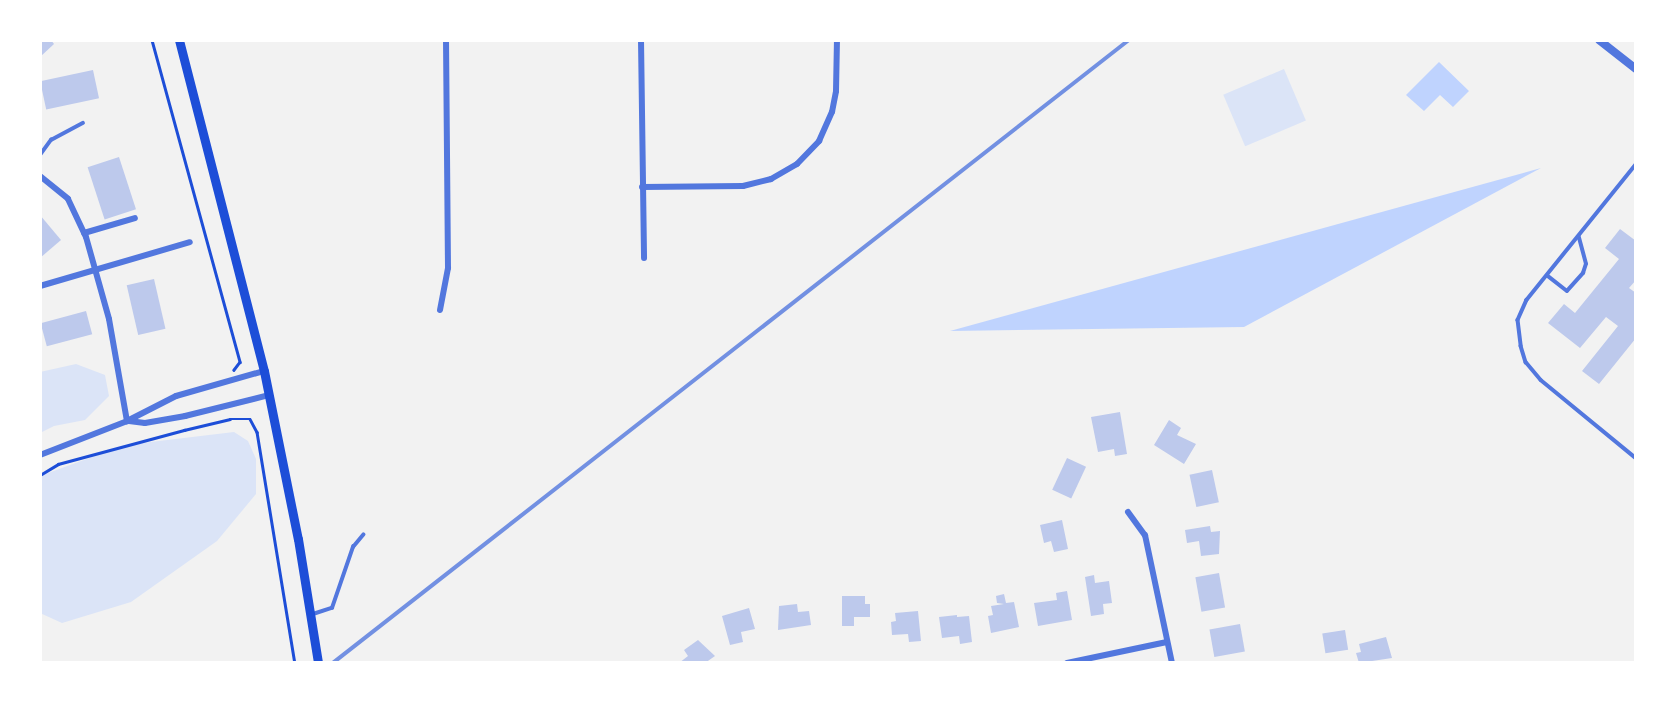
<!DOCTYPE html>
<style>
body{margin:0}
#map{position:relative;width:1676px;height:703px;overflow:hidden;background:#f2f2f2;font-family:"Playfair Display",serif}
div>[style]{position:absolute}
.green>*{inset:0;background:#dbe4f7;transform-origin:0 0}
.water>*{inset:0;background:#bfd3fe}
.building>*{inset:0;background:#bdc9ec;transform-origin:0 0}
.path>*{height:2.5px;margin:-1.25px;padding:0 1.25px;transform-origin:1.25px;border-radius:1.25px;background:#1d4ed8}
.service>*{height:3.5px;margin:-1.75px;padding:0 1.75px;transform-origin:1.75px;border-radius:1.75px;background:#5277de}
.minor>*{height:6px;margin:-3px;padding:0 3px;transform-origin:3px;border-radius:3px;background:#5277de}
.tertiary>*{height:8px;margin:-4px;padding:0 4px;transform-origin:4px;border-radius:4px;background:#5277de}
.secondary>*{height:9px;margin:-4.5px;padding:0 4.5px;transform-origin:4.5px;border-radius:4.5px;background:#1d4ed8}
.rail>*{height:3.5px;margin:-1.75px;padding:0 1.75px;transform-origin:1.75px;border-radius:1.75px;background:#7290e2}
span{translate:-50% -50%;white-space:nowrap;text-align:center;line-height:1.15;-webkit-text-stroke:7px #fff;paint-order:stroke}
.frame{position:absolute;inset:0;border:42px solid #fff;pointer-events:none}
</style>
<div id="map">
<div class="green">
<div style="left:1284px;top:69px;width:56px;height:66px;rotate:67deg"></div>
<div style="clip-path:polygon(76px 364px,105px 375px,109px 396px,85px 420px,54px 426px,40px 433px,40px 372px)"></div>
<div style="clip-path:polygon(234px 432px,248px 441px,256px 459px,256px 494px,217px 541px,131px 602px,62px 623px,40px 613px,40px 476px,103px 453px,142px 443px)"></div>
</div>
<div class="water">
<div style="clip-path:polygon(1439px 62px,1469px 91px,1453px 107px,1440px 95px,1424px 111px,1406px 95px)"></div>
<div style="clip-path:polygon(1541px 168px,1244px 327px,950px 331px)"></div>
</div>
<div class="building">
<div style="clip-path:polygon(40px 40px,51px 40px,54px 44px,40px 57px)"></div>
<div style="left:93px;top:70px;width:29px;height:54px;rotate:78deg"></div>
<div style="left:119px;top:157px;width:55px;height:33px;rotate:72deg"></div>
<div style="clip-path:polygon(40px 215px,61px 240px,40px 258px)"></div>
<div style="clip-path:polygon(1620px 229px,1636px 241px,1636px 280px,1629px 288px,1636px 293px,1636px 338px,1599px 384px,1582px 371px,1618px 326px,1606px 317px,1580px 348px,1548px 323px,1564px 304px,1575px 313px,1619px 259px,1605px 248px)"></div>
<div style="left:154px;top:279px;width:51px;height:28px;rotate:77deg"></div>
<div style="left:86px;top:311px;width:24px;height:47px;rotate:75deg"></div>
<div style="clip-path:polygon(1120px 412px,1127px 454px,1115px 456px,1114px 449px,1098px 452px,1091px 417px)"></div>
<div style="clip-path:polygon(1169px 420px,1181px 428px,1177px 435px,1196px 444px,1184px 464px,1154px 445px)"></div>
<div style="left:1067px;top:458px;width:21px;height:35px;rotate:25deg"></div>
<div style="left:1212px;top:470px;width:33px;height:23px;rotate:78deg"></div>
<div style="clip-path:polygon(1062px 520px,1068px 549px,1054px 552px,1051px 541px,1044px 543px,1040px 525px)"></div>
<div style="clip-path:polygon(1210px 526px,1211px 532px,1220px 531px,1219px 554px,1201px 556px,1199px 541px,1187px 543px,1185px 530px)"></div>
<div style="left:1219px;top:573px;width:35px;height:24px;rotate:80deg"></div>
<div style="clip-path:polygon(1094px 575px,1095px 583px,1109px 581px,1112px 603px,1103px 604px,1104px 614px,1091px 616px,1085px 577px)"></div>
<div style="clip-path:polygon(1067px 591px,1072px 620px,1038px 626px,1034px 603px,1057px 600px,1056px 593px)"></div>
<div style="clip-path:polygon(1004px 594px,1006px 603px,1014px 602px,1019px 627px,991px 633px,988px 616px,993px 615px,991px 606px,1004px 604px,997px 603px,996px 596px)"></div>
<div style="clip-path:polygon(842px 596px,865px 596px,865px 604px,870px 604px,870px 617px,854px 617px,854px 626px,842px 626px)"></div>
<div style="clip-path:polygon(797px 604px,798px 612px,809px 611px,811px 625px,778px 630px,779px 606px)"></div>
<div style="clip-path:polygon(749px 608px,755px 629px,741px 632px,743px 642px,730px 645px,722px 616px)"></div>
<div style="clip-path:polygon(918px 611px,921px 641px,909px 642px,908px 634px,892px 635px,891px 622px,896px 621px,895px 613px)"></div>
<div style="clip-path:polygon(957px 615px,957px 617px,969px 616px,972px 642px,960px 644px,959px 636px,942px 638px,939px 617px)"></div>
<div style="left:1240px;top:624px;width:28px;height:31px;rotate:80deg"></div>
<div style="left:1345px;top:630px;width:20px;height:23px;rotate:81deg"></div>
<div style="clip-path:polygon(1386px 637px,1392px 658px,1359px 663px,1356px 653px,1361px 652px,1359px 644px)"></div>
<div style="clip-path:polygon(698px 640px,715px 656px,705px 663px,679px 663px,688px 656px,684px 650px)"></div>
</div>
<div class="path">
<div style="left:152px;top:40px;width:334px;rotate:74.7deg"></div>
<div style="left:240px;top:362px;width:10px;rotate:127deg"></div>
<div style="left:40px;top:475px;width:21px;rotate:-31deg"></div>
<div style="left:58px;top:464px;width:131px;rotate:-15.1deg"></div>
<div style="left:184px;top:430px;width:47px;rotate:-13.4deg"></div>
<div style="left:230px;top:419px;width:20px"></div>
<div style="left:250px;top:419px;width:15px;rotate:62deg"></div>
<div style="left:257px;top:432px;width:234px;rotate:80.7deg"></div>
</div>
<div class="service">
<div style="left:40px;top:155px;width:19px;rotate:-54deg"></div>
<div style="left:51px;top:140px;width:36px;rotate:-28deg"></div>
<div style="left:1636px;top:165px;width:174px;rotate:128.9deg"></div>
<div style="left:1527px;top:300px;width:22px;rotate:114deg"></div>
<div style="left:1518px;top:320px;width:26px;rotate:83deg"></div>
<div style="left:1521px;top:346px;width:17px;rotate:73deg"></div>
<div style="left:1526px;top:362px;width:23px;rotate:50deg"></div>
<div style="left:1541px;top:380px;width:123px;rotate:39.4deg"></div>
<div style="left:1548px;top:276px;width:24px;rotate:38deg"></div>
<div style="left:1567px;top:291px;width:24px;rotate:-48deg"></div>
<div style="left:1583px;top:273px;width:9px;rotate:-72deg"></div>
<div style="left:1586px;top:264px;width:28px;rotate:-105deg"></div>
<div style="left:313px;top:614px;width:20px;rotate:-18deg"></div>
<div style="left:332px;top:608px;width:65px;rotate:-71deg"></div>
<div style="left:353px;top:547px;width:16px;rotate:-50deg"></div>
</div>
<div class="minor">
<div style="left:641px;top:40px;width:218px;rotate:89.2deg"></div>
<div style="left:40px;top:176px;width:36px;rotate:39deg"></div>
<div style="left:68px;top:199px;width:42px;rotate:64.7deg"></div>
<div style="left:86px;top:237px;width:85px;rotate:74.3deg"></div>
<div style="left:109px;top:319px;width:104px;rotate:80deg"></div>
<div style="left:642px;top:187px;width:101px;rotate:-0.6deg"></div>
<div style="left:743px;top:186px;width:29px;rotate:-14deg"></div>
<div style="left:771px;top:179px;width:30px;rotate:-30deg"></div>
<div style="left:797px;top:164px;width:32px;rotate:-46deg"></div>
<div style="left:819px;top:141px;width:32px;rotate:-66deg"></div>
<div style="left:832px;top:112px;width:21px;rotate:-79deg"></div>
<div style="left:836px;top:91px;width:51px;rotate:-88.9deg"></div>
<div style="left:84px;top:233px;width:53px;rotate:-16.4deg"></div>
<div style="left:40px;top:286px;width:156px;rotate:-16.3deg"></div>
<div style="left:440px;top:310px;width:43px;rotate:-79.2deg"></div>
<div style="left:448px;top:268px;width:228px;rotate:-90.5deg"></div>
<div style="left:129px;top:421px;width:16px;rotate:7deg"></div>
<div style="left:145px;top:423px;width:41px;rotate:-9.9deg"></div>
<div style="left:185px;top:416px;width:87px;rotate:-14deg"></div>
<div style="left:40px;top:455px;width:93px;rotate:-21.3deg"></div>
<div style="left:127px;top:421px;width:55px;rotate:-27deg"></div>
<div style="left:176px;top:396px;width:91px;rotate:-15.9deg"></div>
<div style="left:1128px;top:512px;width:29px;rotate:54deg"></div>
<div style="left:1145px;top:535px;width:131px;rotate:78.1deg"></div>
<div style="left:1067px;top:663px;width:102px;rotate:-11.9deg"></div>
</div>
<div class="tertiary">
<div style="left:1599px;top:40px;width:47px;rotate:38.1deg"></div>
</div>
<div class="secondary">
<div style="left:179px;top:40px;width:342px;rotate:75.6deg"></div>
<div style="left:264px;top:371px;width:171px;rotate:78.6deg"></div>
<div style="left:298px;top:539px;width:126px;rotate:80.8deg"></div>
</div>
<div class="rail">
<div style="left:333px;top:663px;width:1011px;rotate:-38.05deg"></div>
</div>
<div class="frame"></div>
</div>
